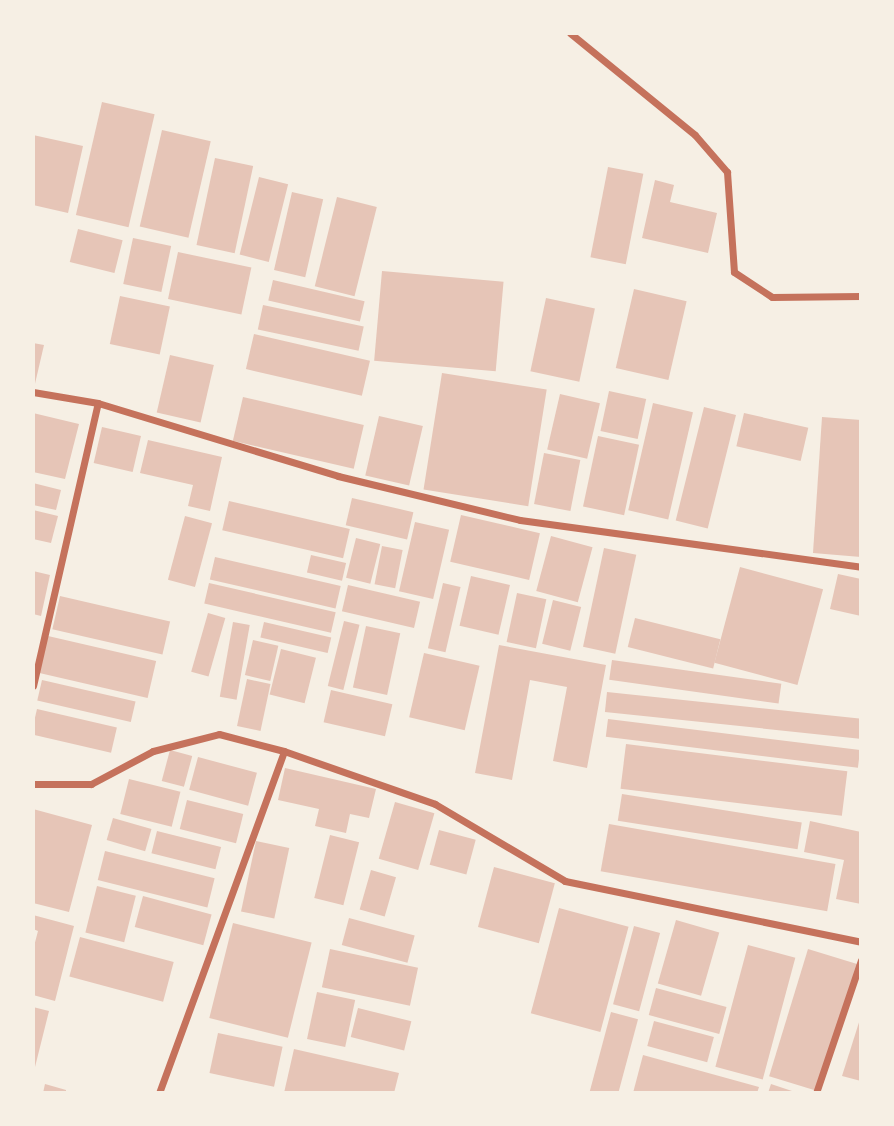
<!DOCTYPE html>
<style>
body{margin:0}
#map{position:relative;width:894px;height:1126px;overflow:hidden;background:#f6efe4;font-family:"Alegreya Sans",sans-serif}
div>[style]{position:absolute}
.building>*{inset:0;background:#e6c5b7;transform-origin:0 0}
.minor>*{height:7px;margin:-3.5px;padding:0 3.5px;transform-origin:3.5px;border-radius:3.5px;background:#c5725c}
span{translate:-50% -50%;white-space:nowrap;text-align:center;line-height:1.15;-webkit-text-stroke:5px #f6efe4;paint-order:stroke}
.frame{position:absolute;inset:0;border:35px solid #f6efe4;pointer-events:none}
</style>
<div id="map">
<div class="building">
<div style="left:102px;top:102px;width:54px;height:116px;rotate:13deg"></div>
<div style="left:162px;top:130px;width:50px;height:99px;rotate:13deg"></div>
<div style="clip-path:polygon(33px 135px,83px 146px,68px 213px,33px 205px)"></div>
<div style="left:215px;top:158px;width:39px;height:89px;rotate:12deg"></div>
<div style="left:608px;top:167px;width:36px;height:92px;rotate:11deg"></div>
<div style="left:259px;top:177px;width:30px;height:80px;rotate:14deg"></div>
<div style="clip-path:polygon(655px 180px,674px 185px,670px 202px,717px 213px,708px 253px,642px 238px)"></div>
<div style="left:292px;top:192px;width:32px;height:80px;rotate:13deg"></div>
<div style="left:337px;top:197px;width:41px;height:92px;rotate:14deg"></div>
<div style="left:78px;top:229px;width:46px;height:34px;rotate:14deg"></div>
<div style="left:133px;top:238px;width:39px;height:47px;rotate:12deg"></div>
<div style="left:178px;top:252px;width:75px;height:48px;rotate:12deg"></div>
<div style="left:382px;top:271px;width:122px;height:90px;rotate:5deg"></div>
<div style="left:273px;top:280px;width:94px;height:21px;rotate:13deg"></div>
<div style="left:634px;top:289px;width:54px;height:81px;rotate:13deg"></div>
<div style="left:120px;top:296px;width:51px;height:49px;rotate:12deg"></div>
<div style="left:546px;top:298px;width:50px;height:75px;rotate:12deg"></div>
<div style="left:263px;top:305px;width:103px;height:25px;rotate:12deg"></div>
<div style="left:254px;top:334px;width:119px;height:36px;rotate:13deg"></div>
<div style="clip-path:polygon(33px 343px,44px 345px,34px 388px,33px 388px)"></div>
<div style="left:170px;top:355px;width:45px;height:59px;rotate:13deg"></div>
<div style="left:442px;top:373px;width:106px;height:118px;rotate:9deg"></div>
<div style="left:609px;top:391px;width:38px;height:41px;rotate:12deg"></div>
<div style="left:560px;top:394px;width:41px;height:57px;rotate:13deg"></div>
<div style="left:243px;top:397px;width:124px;height:45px;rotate:13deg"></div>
<div style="left:653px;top:403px;width:41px;height:110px;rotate:13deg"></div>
<div style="left:704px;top:407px;width:33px;height:117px;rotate:14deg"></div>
<div style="clip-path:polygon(33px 413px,79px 424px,65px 479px,33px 472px)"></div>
<div style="left:744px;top:413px;width:66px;height:34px;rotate:13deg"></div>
<div style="left:379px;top:416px;width:45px;height:61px;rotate:13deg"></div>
<div style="clip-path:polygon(822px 417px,861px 420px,861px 557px,813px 553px)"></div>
<div style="left:102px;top:427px;width:40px;height:37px;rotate:13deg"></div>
<div style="left:598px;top:436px;width:42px;height:72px;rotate:12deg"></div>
<div style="clip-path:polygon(148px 440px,222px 457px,210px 511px,188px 506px,193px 485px,140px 473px)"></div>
<div style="left:544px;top:453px;width:37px;height:52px;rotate:11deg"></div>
<div style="clip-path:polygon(33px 483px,61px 490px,56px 510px,33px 505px)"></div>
<div style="left:352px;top:498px;width:63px;height:28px;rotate:13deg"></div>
<div style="left:229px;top:501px;width:124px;height:30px;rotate:13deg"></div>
<div style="clip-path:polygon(33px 510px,58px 516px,51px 543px,33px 539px)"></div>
<div style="left:461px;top:515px;width:81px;height:48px;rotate:13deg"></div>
<div style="left:185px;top:516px;width:28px;height:66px;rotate:15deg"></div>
<div style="left:415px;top:522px;width:35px;height:71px;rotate:13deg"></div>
<div style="left:551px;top:536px;width:43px;height:57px;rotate:15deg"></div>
<div style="left:356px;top:538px;width:25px;height:41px;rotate:14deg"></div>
<div style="left:382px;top:546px;width:21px;height:39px;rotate:11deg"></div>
<div style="left:604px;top:548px;width:33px;height:101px;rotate:12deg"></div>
<div style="left:311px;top:555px;width:36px;height:18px;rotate:13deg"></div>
<div style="left:215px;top:557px;width:129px;height:23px;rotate:13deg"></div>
<div style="left:740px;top:567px;width:86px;height:99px;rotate:15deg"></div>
<div style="clip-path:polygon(33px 571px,50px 575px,41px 616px,33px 614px)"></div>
<div style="clip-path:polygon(838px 574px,861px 579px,861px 616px,830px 609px)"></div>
<div style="left:471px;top:576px;width:40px;height:51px;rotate:13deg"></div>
<div style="left:209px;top:583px;width:130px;height:21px;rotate:13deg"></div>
<div style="left:443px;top:583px;width:18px;height:67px;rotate:13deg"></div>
<div style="left:348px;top:585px;width:74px;height:27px;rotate:13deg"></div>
<div style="left:517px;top:593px;width:30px;height:50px;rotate:12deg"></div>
<div style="left:60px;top:596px;width:113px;height:34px;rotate:13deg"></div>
<div style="left:553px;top:600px;width:29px;height:45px;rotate:14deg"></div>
<div style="left:208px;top:613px;width:18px;height:61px;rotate:16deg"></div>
<div style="left:635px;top:618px;width:88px;height:30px;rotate:14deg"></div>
<div style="left:344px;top:621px;width:16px;height:67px;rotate:14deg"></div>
<div style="left:233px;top:622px;width:17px;height:76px;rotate:10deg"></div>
<div style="left:264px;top:622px;width:69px;height:16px;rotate:13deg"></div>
<div style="left:366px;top:626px;width:35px;height:63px;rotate:12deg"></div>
<div style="left:48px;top:636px;width:111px;height:38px;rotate:13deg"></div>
<div style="left:253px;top:640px;width:26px;height:36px;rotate:13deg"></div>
<div style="clip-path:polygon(499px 645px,606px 665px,587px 768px,553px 761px,567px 687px,530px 680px,512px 780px,475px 773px)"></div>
<div style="left:281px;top:649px;width:36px;height:47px;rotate:14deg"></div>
<div style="left:424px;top:653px;width:57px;height:66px;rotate:13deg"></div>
<div style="left:612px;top:660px;width:171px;height:20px;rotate:8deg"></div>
<div style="left:247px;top:679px;width:24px;height:48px;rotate:12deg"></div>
<div style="left:42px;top:680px;width:96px;height:21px;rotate:13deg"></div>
<div style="left:331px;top:690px;width:63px;height:33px;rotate:13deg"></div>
<div style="left:607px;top:692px;width:256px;height:20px;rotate:6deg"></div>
<div style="left:37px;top:709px;width:82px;height:26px;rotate:13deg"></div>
<div style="left:608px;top:719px;width:254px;height:18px;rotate:7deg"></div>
<div style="left:626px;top:744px;width:223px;height:45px;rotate:7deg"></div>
<div style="left:170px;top:750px;width:23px;height:32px;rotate:15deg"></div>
<div style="left:198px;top:757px;width:61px;height:34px;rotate:15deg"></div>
<div style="clip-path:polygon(285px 768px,376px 789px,369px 818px,350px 814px,346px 833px,315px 826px,319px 809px,278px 800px)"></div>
<div style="left:129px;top:779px;width:53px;height:36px;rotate:14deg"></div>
<div style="left:622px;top:794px;width:182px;height:27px;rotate:9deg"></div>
<div style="left:187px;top:800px;width:58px;height:30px;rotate:14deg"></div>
<div style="left:395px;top:802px;width:41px;height:59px;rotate:16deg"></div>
<div style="clip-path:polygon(33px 809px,92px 825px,69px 912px,33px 903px)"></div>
<div style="left:113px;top:818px;width:40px;height:23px;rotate:16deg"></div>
<div style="clip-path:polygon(810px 821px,861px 832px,861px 904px,836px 899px,844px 860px,804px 852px)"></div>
<div style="left:609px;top:824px;width:230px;height:48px;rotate:10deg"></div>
<div style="left:439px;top:830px;width:38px;height:36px;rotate:15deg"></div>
<div style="left:157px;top:831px;width:66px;height:23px;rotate:14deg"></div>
<div style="left:330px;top:835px;width:30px;height:65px;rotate:14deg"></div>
<div style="left:256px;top:841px;width:34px;height:72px;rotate:12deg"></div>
<div style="left:105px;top:851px;width:113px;height:30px;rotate:14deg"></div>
<div style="left:494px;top:867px;width:63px;height:62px;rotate:15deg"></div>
<div style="left:371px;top:870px;width:26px;height:41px;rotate:16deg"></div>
<div style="left:97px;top:886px;width:40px;height:48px;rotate:14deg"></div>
<div style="left:143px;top:896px;width:71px;height:32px;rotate:15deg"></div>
<div style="left:559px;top:908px;width:72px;height:109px;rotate:15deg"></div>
<div style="clip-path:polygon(33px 915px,74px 926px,55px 1001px,33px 995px,33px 950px,38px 931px,33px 929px)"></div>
<div style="left:349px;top:918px;width:68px;height:28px;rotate:15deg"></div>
<div style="left:676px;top:920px;width:45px;height:66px;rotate:16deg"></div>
<div style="left:233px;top:923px;width:81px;height:98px;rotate:14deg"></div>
<div style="left:634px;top:926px;width:27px;height:81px;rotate:15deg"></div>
<div style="left:80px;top:937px;width:97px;height:41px;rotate:15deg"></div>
<div style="left:748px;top:945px;width:49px;height:126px;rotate:15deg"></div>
<div style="left:330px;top:949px;width:90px;height:39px;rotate:12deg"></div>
<div style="left:808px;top:949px;width:53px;height:133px;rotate:17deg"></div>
<div style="left:656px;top:988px;width:73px;height:28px;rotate:15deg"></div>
<div style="left:317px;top:992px;width:39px;height:48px;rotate:12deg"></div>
<div style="clip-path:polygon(33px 1007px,49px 1011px,34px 1071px,33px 1071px)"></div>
<div style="left:358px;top:1008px;width:55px;height:30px;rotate:14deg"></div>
<div style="left:611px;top:1012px;width:28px;height:84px;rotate:15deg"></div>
<div style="clip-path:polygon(861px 1016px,861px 1081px,842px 1076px)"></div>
<div style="left:654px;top:1021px;width:62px;height:26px;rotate:15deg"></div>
<div style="left:218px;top:1033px;width:66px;height:41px;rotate:12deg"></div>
<div style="clip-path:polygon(294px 1049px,399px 1073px,394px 1093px,284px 1093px)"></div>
<div style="clip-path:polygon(643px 1055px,759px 1087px,757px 1093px,633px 1093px)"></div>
<div style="clip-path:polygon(45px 1084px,66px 1090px,66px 1093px,43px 1093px)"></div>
<div style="clip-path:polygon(771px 1084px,795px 1092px,795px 1093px,768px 1093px)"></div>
</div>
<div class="minor">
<div style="left:570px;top:33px;width:161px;rotate:39.2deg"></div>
<div style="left:695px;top:135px;width:49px;rotate:49.1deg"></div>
<div style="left:727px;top:172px;width:100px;rotate:86deg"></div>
<div style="left:734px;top:272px;width:45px;rotate:33.3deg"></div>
<div style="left:772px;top:297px;width:89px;rotate:-0.6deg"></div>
<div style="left:33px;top:392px;width:66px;rotate:9.6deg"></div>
<div style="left:98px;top:403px;width:251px;rotate:16.9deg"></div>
<div style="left:338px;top:476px;width:187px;rotate:13.6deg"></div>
<div style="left:520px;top:520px;width:344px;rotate:7.8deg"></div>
<div style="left:33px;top:686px;width:290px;rotate:-77.1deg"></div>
<div style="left:33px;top:784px;width:58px"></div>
<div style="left:91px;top:784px;width:70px;rotate:-28deg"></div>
<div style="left:153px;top:751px;width:68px;rotate:-14.4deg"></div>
<div style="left:219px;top:734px;width:67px;rotate:14.7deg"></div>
<div style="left:284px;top:751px;width:160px;rotate:19.3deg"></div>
<div style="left:435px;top:804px;width:151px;rotate:30.6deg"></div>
<div style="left:565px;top:881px;width:302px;rotate:11.6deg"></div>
<div style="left:159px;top:1093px;width:364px;rotate:-69.9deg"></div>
<div style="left:816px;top:1093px;width:140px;rotate:-71.3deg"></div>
</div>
<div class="frame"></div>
</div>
